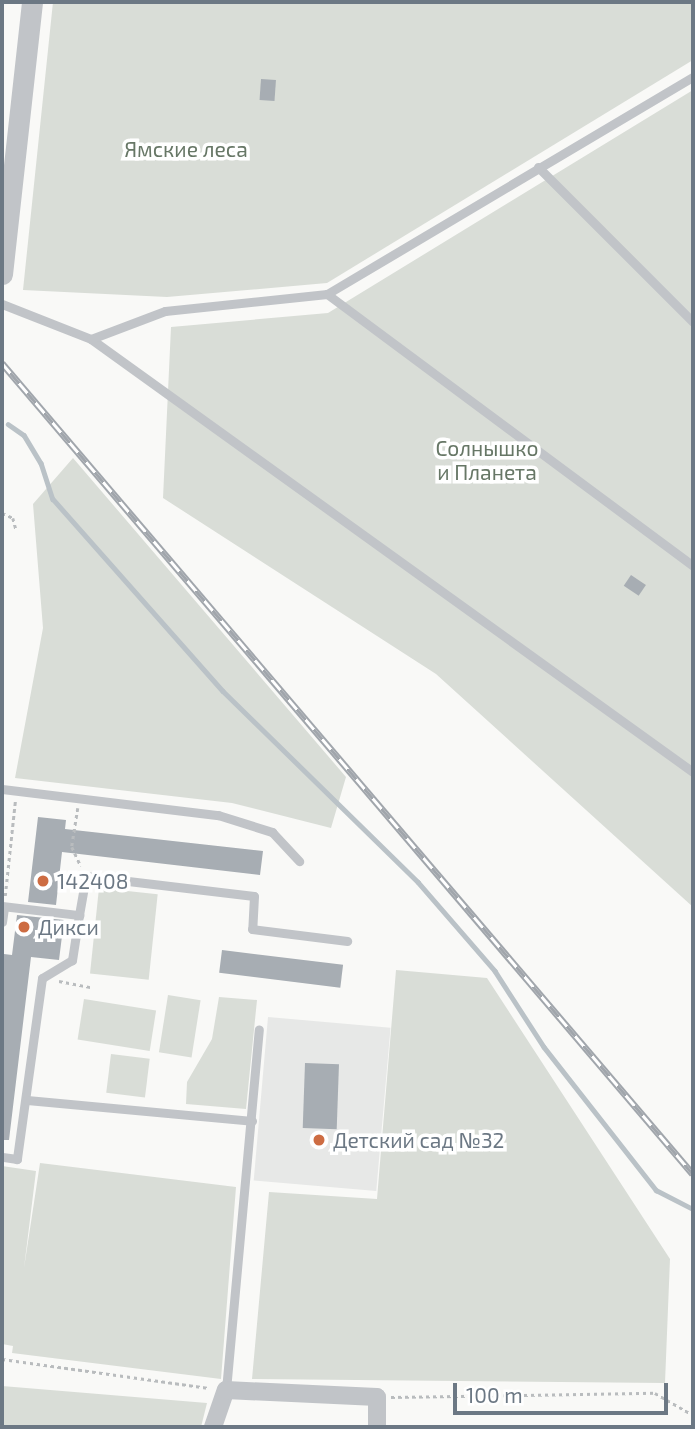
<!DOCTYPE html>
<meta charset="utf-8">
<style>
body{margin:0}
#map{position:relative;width:695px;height:1429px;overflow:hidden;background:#f9f9f7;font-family:"Exo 2",sans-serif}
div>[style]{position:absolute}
.built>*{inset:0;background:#e7e8e7;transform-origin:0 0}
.green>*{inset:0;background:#d9ddd7;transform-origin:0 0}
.stream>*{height:4.5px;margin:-2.25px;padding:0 2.25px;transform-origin:2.25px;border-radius:2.25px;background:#bac2c7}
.building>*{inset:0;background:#a7adb3;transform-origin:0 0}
.path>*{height:2.5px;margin-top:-1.25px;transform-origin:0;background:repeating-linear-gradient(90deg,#b9bcbe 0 3.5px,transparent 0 7px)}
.service>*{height:9px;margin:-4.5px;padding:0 4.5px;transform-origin:4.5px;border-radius:4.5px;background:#c1c4c8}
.minor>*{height:18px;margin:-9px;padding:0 9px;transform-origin:9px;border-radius:9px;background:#c1c4c8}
.tertiary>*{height:21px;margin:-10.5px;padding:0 10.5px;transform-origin:10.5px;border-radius:10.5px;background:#c1c4c8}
.rail>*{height:7px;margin-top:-3.5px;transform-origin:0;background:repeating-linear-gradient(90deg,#fff 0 13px,#a1a6ac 0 26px);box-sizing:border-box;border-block:2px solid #a1a6ac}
.dots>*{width:19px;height:19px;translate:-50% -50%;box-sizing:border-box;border:4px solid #fff;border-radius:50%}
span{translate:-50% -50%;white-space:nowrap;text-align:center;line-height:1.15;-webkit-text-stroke:7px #fff;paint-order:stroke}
.park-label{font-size:21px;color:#677766}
.poi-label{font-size:21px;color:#6c7884}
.left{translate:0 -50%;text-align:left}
.frame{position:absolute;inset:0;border:4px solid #6c7884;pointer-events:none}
.scale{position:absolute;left:453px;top:1383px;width:215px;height:32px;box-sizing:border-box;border:4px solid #6c7884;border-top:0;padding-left:9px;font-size:21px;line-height:24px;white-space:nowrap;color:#6c7884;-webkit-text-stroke:5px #fff;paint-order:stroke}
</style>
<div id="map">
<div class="built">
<div style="left:268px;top:1017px;width:123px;height:164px;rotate:5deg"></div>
</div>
<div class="green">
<div style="clip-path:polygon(53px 2px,693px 2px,693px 60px,327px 283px,167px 297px,23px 290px)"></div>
<div style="clip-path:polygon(693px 90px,693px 907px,436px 674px,163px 498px,171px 327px,328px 313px)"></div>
<div style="clip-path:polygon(73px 458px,346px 777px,331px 828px,232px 803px,15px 778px,43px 628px,33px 504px)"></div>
<div style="left:99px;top:888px;width:59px;height:86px;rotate:6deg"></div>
<div style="clip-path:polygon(396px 970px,487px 978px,670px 1259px,665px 1383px,252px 1379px,269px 1192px,377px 1199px)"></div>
<div style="left:168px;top:995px;width:33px;height:58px;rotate:9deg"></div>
<div style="clip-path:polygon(219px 997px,257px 1000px,246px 1109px,186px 1104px,187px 1082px,212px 1039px)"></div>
<div style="left:84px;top:999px;width:73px;height:41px;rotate:9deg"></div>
<div style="left:111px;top:1054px;width:39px;height:39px;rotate:7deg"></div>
<div style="clip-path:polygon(40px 1163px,236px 1187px,221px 1379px,12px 1353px,13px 1346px,2px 1344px,2px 1166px,36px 1171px,24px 1268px)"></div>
<div style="clip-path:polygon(2px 1386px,207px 1403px,201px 1427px,2px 1427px)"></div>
</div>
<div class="stream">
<div style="left:8px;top:424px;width:19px;rotate:35deg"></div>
<div style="left:24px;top:435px;width:33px;rotate:59deg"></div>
<div style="left:41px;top:463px;width:38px;rotate:72deg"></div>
<div style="left:53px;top:499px;width:256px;rotate:48.5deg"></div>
<div style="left:223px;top:691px;width:273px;rotate:44.4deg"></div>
<div style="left:418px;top:882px;width:118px;rotate:49.1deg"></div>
<div style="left:495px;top:971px;width:90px;rotate:57.2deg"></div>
<div style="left:544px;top:1047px;width:182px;rotate:51.9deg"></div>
<div style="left:656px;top:1190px;width:42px;rotate:27.2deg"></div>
</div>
<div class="building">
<div style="left:261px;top:79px;width:15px;height:21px;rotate:4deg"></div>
<div style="left:631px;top:575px;width:18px;height:13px;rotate:34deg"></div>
<div style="clip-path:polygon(38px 817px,66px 820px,65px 829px,263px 851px,260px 875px,62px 852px,56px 905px,28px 902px)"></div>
<div style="clip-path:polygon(17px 915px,64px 920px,59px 960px,31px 957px,9px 1140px,2px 1140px,2px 969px,4px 954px,12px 955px)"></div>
<div style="left:222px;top:950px;width:122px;height:23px;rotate:7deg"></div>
<div style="left:305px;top:1063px;width:34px;height:65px;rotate:2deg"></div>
</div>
<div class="path">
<div style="left:2px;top:513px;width:12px;rotate:24deg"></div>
<div style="left:13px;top:518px;width:11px;rotate:75deg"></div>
<div style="left:78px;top:808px;width:39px;rotate:99deg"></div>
<div style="left:72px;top:847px;width:21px;rotate:65deg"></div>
<div style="left:5px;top:896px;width:95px;rotate:-83.9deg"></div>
<div style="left:59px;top:981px;width:32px;rotate:11deg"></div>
<div style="left:2px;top:1359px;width:209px;rotate:8deg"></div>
<div style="left:391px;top:1397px;width:264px;rotate:-0.9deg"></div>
<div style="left:655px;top:1393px;width:44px;rotate:30.1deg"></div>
</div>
<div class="service">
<div style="left:538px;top:167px;width:219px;rotate:45deg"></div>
<div style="left:327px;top:294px;width:456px;rotate:36.6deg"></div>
<div style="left:2px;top:304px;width:96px;rotate:21.5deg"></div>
<div style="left:91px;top:339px;width:742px;rotate:35.73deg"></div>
<div style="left:91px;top:339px;width:79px;rotate:-20.7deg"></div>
<div style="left:165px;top:311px;width:163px;rotate:-6deg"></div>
<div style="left:327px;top:294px;width:425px;rotate:-30.7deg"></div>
<div style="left:2px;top:789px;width:218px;rotate:6.9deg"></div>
<div style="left:218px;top:815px;width:57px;rotate:17.5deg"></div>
<div style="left:272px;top:832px;width:40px;rotate:47deg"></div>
<div style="left:2px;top:906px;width:78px;rotate:6.7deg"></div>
<div style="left:79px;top:915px;width:46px;rotate:98.8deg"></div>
<div style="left:72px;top:960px;width:35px;rotate:149deg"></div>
<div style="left:42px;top:978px;width:183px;rotate:97.9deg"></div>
<div style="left:17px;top:1159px;width:15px;rotate:-172deg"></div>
<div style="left:79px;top:915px;width:40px;rotate:-80deg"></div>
<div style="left:86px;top:876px;width:169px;rotate:6.8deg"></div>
<div style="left:254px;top:896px;width:33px;rotate:93deg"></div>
<div style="left:252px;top:929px;width:96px;rotate:7.2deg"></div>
<div style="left:2px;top:922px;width:15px;rotate:-82deg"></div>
<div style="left:27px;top:1100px;width:226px;rotate:5.3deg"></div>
<div style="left:226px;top:1390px;width:362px;rotate:-84.8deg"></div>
</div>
<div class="minor">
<div style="left:213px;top:1427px;width:39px;rotate:-71deg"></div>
<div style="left:226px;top:1390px;width:151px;rotate:2.7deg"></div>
<div style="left:377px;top:1397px;width:30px;rotate:90deg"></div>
</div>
<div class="tertiary">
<div style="left:2px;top:274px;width:274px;rotate:-83.7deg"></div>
</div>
<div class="rail">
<div style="left:2px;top:363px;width:1065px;rotate:49.57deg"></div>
</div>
<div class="dots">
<div style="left:43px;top:881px;background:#cd6c42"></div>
<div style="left:24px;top:927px;background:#cd6c42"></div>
<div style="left:319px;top:1140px;background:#cd6c42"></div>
</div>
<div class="park-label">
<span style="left:186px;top:149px">Ямские леса</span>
<span style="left:487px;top:460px">Солнышко<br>и Планета</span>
</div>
<div class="poi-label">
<span class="left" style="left:57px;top:881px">142408</span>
<span class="left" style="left:38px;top:927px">Дикси</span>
<span class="left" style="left:333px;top:1140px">Детский сад №32</span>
</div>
<div class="frame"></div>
<div class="scale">100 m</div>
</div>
